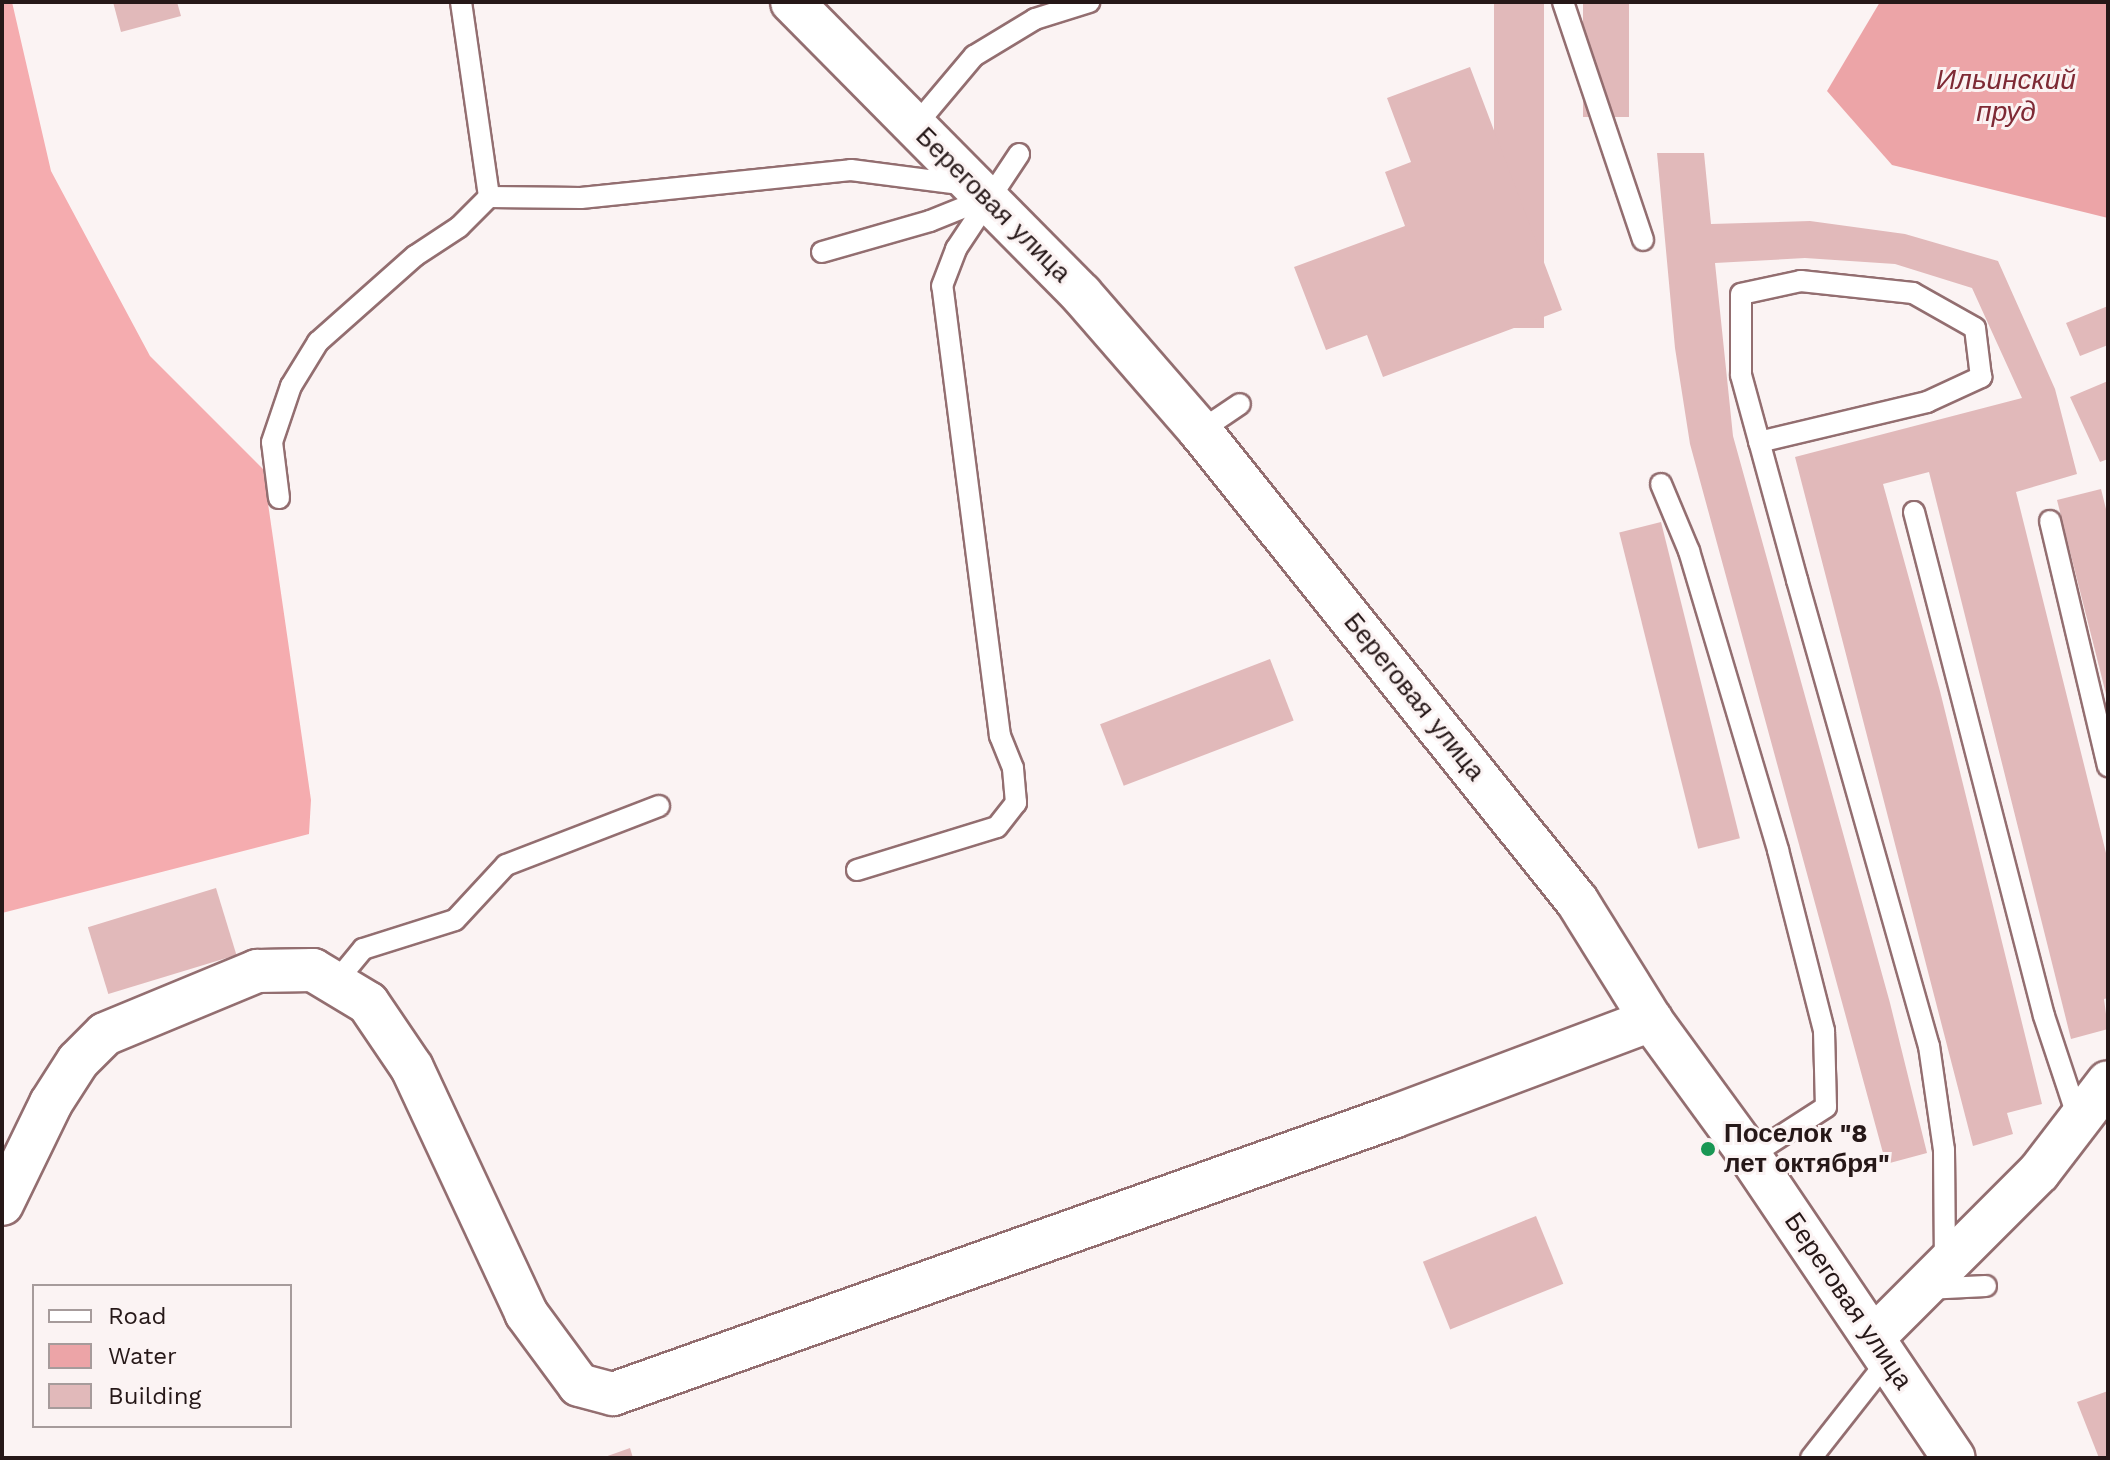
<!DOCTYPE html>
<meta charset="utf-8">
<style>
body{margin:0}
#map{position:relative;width:2110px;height:1460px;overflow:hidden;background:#fbf3f3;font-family:"Work Sans",sans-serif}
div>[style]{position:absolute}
.forest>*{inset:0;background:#f5acaf}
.water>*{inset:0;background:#eca4a7}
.building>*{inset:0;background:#e1b9ba;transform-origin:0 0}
.roads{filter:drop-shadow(2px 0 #936e70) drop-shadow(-2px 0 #936e70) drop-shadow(0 2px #936e70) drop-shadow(0 -2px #936e70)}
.lane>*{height:20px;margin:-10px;padding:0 10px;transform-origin:10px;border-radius:10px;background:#fff}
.street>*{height:42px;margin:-21px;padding:0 21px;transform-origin:21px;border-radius:21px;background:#fff}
.dots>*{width:22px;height:22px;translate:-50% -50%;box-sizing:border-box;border:4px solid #fbf3f3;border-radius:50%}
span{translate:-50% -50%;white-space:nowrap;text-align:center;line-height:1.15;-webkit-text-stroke:6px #fbf3f3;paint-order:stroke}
.street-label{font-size:26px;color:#261818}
.poi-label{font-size:26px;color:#261818;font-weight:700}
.left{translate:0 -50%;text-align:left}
.water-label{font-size:28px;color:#7e2a35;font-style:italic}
.frame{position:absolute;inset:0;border:4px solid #261818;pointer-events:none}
.legend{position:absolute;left:32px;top:1284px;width:260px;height:144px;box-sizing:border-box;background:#fbf3f3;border:2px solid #a69b9b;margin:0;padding:10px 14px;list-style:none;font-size:24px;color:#261818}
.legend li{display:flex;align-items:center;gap:16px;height:40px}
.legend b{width:40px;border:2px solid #a69b9b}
</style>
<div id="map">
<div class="forest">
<div style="clip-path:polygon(2px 2px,12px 2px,51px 171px,150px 356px,263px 469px,311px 800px,309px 834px,2px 913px)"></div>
</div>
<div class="water">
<div style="clip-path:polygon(1880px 2px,2108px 2px,2108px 218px,1892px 165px,1827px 91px)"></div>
</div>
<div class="building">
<div style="clip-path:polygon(113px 2px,177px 2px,181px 16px,121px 32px)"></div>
<div style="left:1494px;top:2px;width:50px;height:326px"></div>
<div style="left:1583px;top:2px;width:46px;height:115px"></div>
<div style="clip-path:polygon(1470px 67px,1562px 310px,1383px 377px,1367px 335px,1326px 350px,1294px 267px,1405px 226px,1385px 172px,1411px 162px,1387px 98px)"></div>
<div style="clip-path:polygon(1657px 153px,1704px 153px,1711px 224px,1810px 221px,1905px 234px,1998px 261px,2055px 389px,2077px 474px,2016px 492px,2108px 861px,2108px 998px,2104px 999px,2108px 1029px,2071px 1039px,1929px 472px,1883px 484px,1940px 691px,2042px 1104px,2007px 1113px,2013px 1134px,1973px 1146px,1795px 457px,2022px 398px,1972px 288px,1895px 264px,1805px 258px,1715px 263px,1733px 436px,1890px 1003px,1927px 1153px,1886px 1164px,1690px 444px,1675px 348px)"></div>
<div style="clip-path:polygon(2108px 306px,2108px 345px,2080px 356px,2066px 323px)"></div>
<div style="clip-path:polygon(2108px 381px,2108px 459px,2100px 462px,2070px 397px)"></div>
<div style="clip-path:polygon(2101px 489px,2108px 517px,2107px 698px,2057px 500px)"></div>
<div style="left:1661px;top:522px;width:326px;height:43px;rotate:76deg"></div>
<div style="left:1270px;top:659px;width:66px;height:182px;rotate:69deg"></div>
<div style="left:216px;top:888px;width:70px;height:134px;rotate:73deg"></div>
<div style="left:1536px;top:1216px;width:73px;height:122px;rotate:68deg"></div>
<div style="clip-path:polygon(2108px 1391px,2108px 1458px,2099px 1458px,2077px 1402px)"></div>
<div style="clip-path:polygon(630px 1448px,633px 1458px,602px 1458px)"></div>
</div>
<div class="roads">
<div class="lane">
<div style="left:461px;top:2px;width:197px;rotate:81.8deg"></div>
<div style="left:1563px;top:2px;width:251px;rotate:71.4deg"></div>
<div style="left:915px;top:126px;width:92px;rotate:-49.9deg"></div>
<div style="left:974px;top:56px;width:71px;rotate:-31.2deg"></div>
<div style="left:1035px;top:19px;width:57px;rotate:-17.5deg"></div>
<div style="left:822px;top:252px;width:112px;rotate:-16deg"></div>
<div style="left:930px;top:221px;width:61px;rotate:-22deg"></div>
<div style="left:1200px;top:431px;width:48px;rotate:-34deg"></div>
<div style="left:1759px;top:442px;width:173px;rotate:-13.4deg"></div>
<div style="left:1927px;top:402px;width:60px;rotate:-24.8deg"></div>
<div style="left:1981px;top:377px;width:49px;rotate:-97deg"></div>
<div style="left:1975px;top:328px;width:71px;rotate:-150.6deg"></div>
<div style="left:1913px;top:293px;width:113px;rotate:-173.9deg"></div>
<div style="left:1801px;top:281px;width:61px;rotate:167.8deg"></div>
<div style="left:1741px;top:294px;width:81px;rotate:90deg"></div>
<div style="left:1741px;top:375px;width:213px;rotate:74.7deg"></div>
<div style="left:1797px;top:580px;width:484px;rotate:74.2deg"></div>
<div style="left:1929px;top:1046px;width:105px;rotate:81.8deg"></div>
<div style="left:1944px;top:1150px;width:113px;rotate:89.5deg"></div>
<div style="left:1661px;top:484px;width:73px;rotate:67.3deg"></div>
<div style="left:1689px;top:551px;width:312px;rotate:73.4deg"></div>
<div style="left:1778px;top:850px;width:187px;rotate:75.7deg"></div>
<div style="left:1824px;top:1031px;width:76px;rotate:88.5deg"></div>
<div style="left:1826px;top:1107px;width:90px;rotate:147.2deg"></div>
<div style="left:279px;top:498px;width:56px;rotate:-97.1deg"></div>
<div style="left:272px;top:442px;width:59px;rotate:-71.3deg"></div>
<div style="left:291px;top:386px;width:52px;rotate:-58.5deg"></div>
<div style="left:318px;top:342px;width:130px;rotate:-41.6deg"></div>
<div style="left:415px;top:256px;width:53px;rotate:-33.4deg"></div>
<div style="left:459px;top:227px;width:42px;rotate:-45deg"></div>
<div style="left:489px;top:197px;width:92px;rotate:0.6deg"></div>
<div style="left:581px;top:198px;width:271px;rotate:-5.9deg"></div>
<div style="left:851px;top:170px;width:116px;rotate:7.4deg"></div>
<div style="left:1914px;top:512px;width:520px;rotate:75.54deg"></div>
<div style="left:2044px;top:1016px;width:111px;rotate:71.6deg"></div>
<div style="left:2050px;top:521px;width:252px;rotate:76.7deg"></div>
<div style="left:857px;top:870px;width:146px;rotate:-17.1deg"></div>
<div style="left:997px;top:827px;width:31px;rotate:-52deg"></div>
<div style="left:1016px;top:803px;width:35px;rotate:-95deg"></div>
<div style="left:1013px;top:768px;width:35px;rotate:-112deg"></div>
<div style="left:1000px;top:736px;width:454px;rotate:-97.3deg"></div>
<div style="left:942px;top:286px;width:40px;rotate:-69deg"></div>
<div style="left:956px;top:249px;width:114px;rotate:-56.4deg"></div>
<div style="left:335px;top:983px;width:44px;rotate:-50.5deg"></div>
<div style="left:363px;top:949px;width:96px;rotate:-17.5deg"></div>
<div style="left:455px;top:920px;width:75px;rotate:-47.2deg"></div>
<div style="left:506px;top:865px;width:164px;rotate:-21.1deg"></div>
<div style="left:1926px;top:1289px;width:60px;rotate:-2.9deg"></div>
<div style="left:1811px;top:1458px;width:125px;rotate:-51.8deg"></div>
</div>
<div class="street">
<div style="left:792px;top:2px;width:411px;rotate:45.3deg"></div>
<div style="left:1081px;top:294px;width:181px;rotate:49deg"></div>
<div style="left:1200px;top:431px;width:603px;rotate:51.27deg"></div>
<div style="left:1577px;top:901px;width:140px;rotate:58.1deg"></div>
<div style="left:1651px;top:1020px;width:168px;rotate:53.9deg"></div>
<div style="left:1750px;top:1156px;width:364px;rotate:56deg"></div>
<div style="left:2px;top:1204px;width:112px;rotate:-64.1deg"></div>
<div style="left:51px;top:1103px;width:50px;rotate:-57.3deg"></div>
<div style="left:78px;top:1061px;width:38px;rotate:-45deg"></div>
<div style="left:105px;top:1034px;width:165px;rotate:-22.5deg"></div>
<div style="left:257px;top:971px;width:56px;rotate:-1deg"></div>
<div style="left:313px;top:970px;width:64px;rotate:31deg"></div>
<div style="left:368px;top:1003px;width:78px;rotate:55.9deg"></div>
<div style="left:412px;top:1068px;width:270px;rotate:65deg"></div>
<div style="left:526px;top:1313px;width:89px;rotate:53.6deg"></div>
<div style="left:579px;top:1385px;width:35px;rotate:15deg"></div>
<div style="left:613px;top:1394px;width:828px;rotate:-19.55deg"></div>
<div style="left:1393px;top:1117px;width:276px;rotate:-20.6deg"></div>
<div style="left:1873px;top:1338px;width:235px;rotate:-45deg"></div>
<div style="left:2039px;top:1172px;width:113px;rotate:-52.5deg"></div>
</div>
</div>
<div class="dots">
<div style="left:1708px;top:1149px;background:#199754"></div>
</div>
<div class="street-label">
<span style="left:993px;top:205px;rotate:45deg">Береговая улица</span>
<span style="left:1414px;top:697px;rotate:51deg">Береговая улица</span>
<span style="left:1848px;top:1301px;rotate:56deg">Береговая улица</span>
</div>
<div class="poi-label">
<span class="left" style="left:1724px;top:1149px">Поселок "8<br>лет октября"</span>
</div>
<div class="water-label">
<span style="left:2006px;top:96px">Ильинский<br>пруд</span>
</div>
<div class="frame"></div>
<ul class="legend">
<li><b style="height:10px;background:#fff"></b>Road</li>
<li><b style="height:22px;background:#eca4a7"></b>Water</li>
<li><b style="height:22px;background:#e1b9ba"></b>Building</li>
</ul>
</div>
